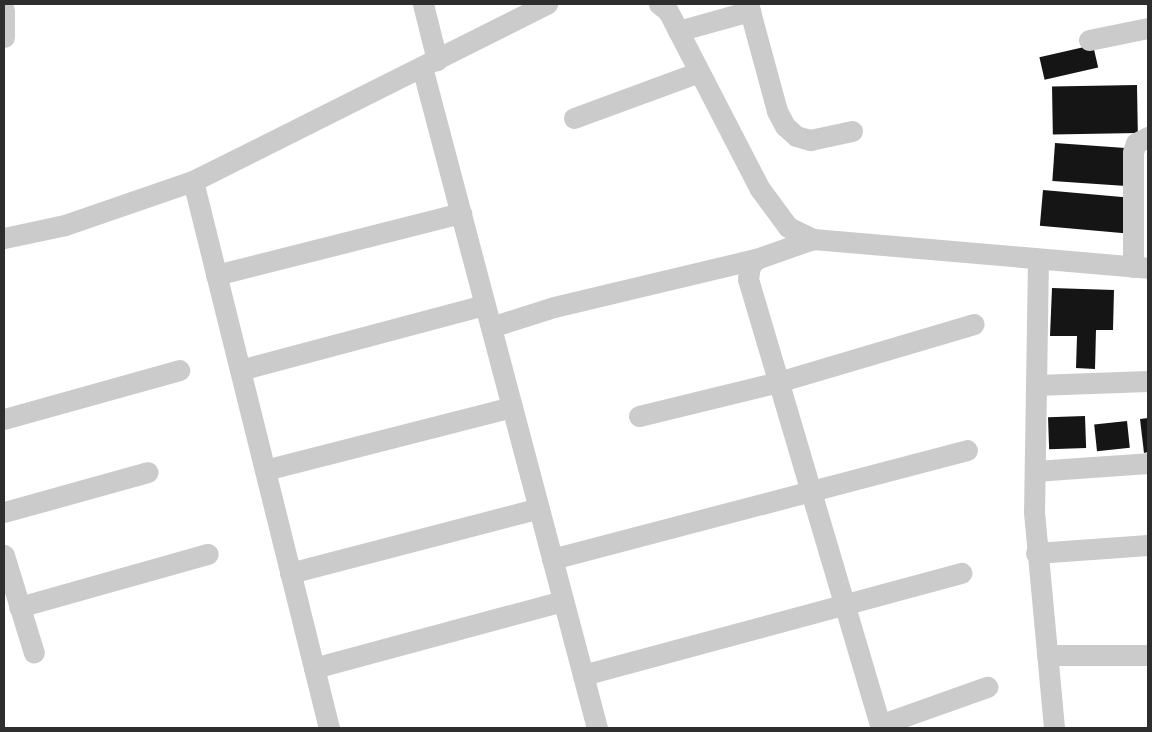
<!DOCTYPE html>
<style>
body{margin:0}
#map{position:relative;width:1152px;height:732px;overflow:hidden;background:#fff;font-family:"Roboto Condensed",sans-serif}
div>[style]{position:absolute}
.building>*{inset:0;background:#151515;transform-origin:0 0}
.minor>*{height:21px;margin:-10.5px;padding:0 10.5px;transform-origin:10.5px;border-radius:10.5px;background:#cbcbcb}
span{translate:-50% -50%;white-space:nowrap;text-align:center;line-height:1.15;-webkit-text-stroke:5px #fff;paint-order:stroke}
.frame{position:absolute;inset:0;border:5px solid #2e2e2e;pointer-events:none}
</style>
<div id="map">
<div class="building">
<div style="left:1093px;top:45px;width:23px;height:55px;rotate:77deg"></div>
<div style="left:1137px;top:85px;width:48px;height:85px;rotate:89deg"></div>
<div style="left:1055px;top:143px;width:74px;height:38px;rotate:4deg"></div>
<div style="left:1043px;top:190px;width:85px;height:36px;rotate:5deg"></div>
<div style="clip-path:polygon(1052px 288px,1114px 290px,1113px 330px,1096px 330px,1095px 369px,1076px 368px,1077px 336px,1050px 336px)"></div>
<div style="left:1085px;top:416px;width:32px;height:37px;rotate:88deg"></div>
<div style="clip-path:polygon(1148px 418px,1148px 452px,1144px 453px,1140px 419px)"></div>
<div style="left:1127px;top:421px;width:27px;height:33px;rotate:84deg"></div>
</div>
<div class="minor">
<div style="left:423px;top:4px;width:58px;rotate:76deg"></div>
<div style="left:659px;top:4px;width:11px;rotate:38deg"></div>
<div style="left:668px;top:11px;width:200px;rotate:62.7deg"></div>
<div style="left:760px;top:189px;width:47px;rotate:53.6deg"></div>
<div style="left:788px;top:227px;width:28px;rotate:26deg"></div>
<div style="left:813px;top:239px;width:336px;rotate:4.9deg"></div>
<div style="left:748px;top:4px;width:111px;rotate:74.8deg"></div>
<div style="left:777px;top:111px;width:17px;rotate:62deg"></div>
<div style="left:785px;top:126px;width:15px;rotate:42deg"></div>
<div style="left:796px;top:136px;width:15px;rotate:16deg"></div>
<div style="left:810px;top:140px;width:43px;rotate:-12.1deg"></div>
<div style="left:4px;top:10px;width:27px;rotate:90deg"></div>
<div style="left:678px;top:31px;width:75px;rotate:-15.5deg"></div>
<div style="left:1089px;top:40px;width:60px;rotate:-11.5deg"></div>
<div style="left:422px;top:67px;width:684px;rotate:75.17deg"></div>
<div style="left:574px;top:118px;width:133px;rotate:-20.2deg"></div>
<div style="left:193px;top:181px;width:564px;rotate:76.04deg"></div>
<div style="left:4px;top:238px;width:62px;rotate:-12deg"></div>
<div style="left:65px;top:225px;width:135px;rotate:-19deg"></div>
<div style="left:193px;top:181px;width:396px;rotate:-26.6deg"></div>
<div style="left:813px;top:239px;width:60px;rotate:160.7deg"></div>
<div style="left:756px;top:259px;width:9px;rotate:131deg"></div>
<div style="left:750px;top:266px;width:13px;rotate:99deg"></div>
<div style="left:748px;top:279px;width:468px;rotate:73.5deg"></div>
<div style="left:1038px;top:259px;width:253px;rotate:90.9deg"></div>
<div style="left:1034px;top:512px;width:217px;rotate:84.7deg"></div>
<div style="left:1133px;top:267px;width:115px;rotate:-90deg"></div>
<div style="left:1133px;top:152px;width:9px;rotate:-72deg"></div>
<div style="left:1136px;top:143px;width:13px;rotate:-27deg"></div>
<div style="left:216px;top:275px;width:253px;rotate:-14.2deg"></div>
<div style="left:491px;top:327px;width:66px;rotate:-17.6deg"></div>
<div style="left:554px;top:307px;width:208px;rotate:-13.4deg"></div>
<div style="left:240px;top:370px;width:253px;rotate:-14.9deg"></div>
<div style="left:1036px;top:385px;width:112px;rotate:-2deg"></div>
<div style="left:639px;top:416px;width:143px;rotate:-13.7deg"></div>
<div style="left:778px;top:382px;width:204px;rotate:-16.5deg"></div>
<div style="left:4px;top:419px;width:182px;rotate:-15.6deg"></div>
<div style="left:265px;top:470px;width:255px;rotate:-14.3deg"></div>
<div style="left:1035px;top:471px;width:113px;rotate:-4deg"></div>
<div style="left:4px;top:512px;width:149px;rotate:-15.5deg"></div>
<div style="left:1036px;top:553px;width:112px;rotate:-4.1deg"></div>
<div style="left:4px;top:555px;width:102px;rotate:73deg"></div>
<div style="left:552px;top:559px;width:429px;rotate:-14.7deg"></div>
<div style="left:290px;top:573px;width:257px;rotate:-14.6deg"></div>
<div style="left:19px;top:607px;width:196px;rotate:-15.7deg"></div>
<div style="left:1047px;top:655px;width:101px"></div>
<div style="left:314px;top:668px;width:258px;rotate:-15.1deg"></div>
<div style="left:583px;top:675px;width:392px;rotate:-15.1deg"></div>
<div style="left:880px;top:725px;width:114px;rotate:-19.6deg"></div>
</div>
<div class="frame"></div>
</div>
